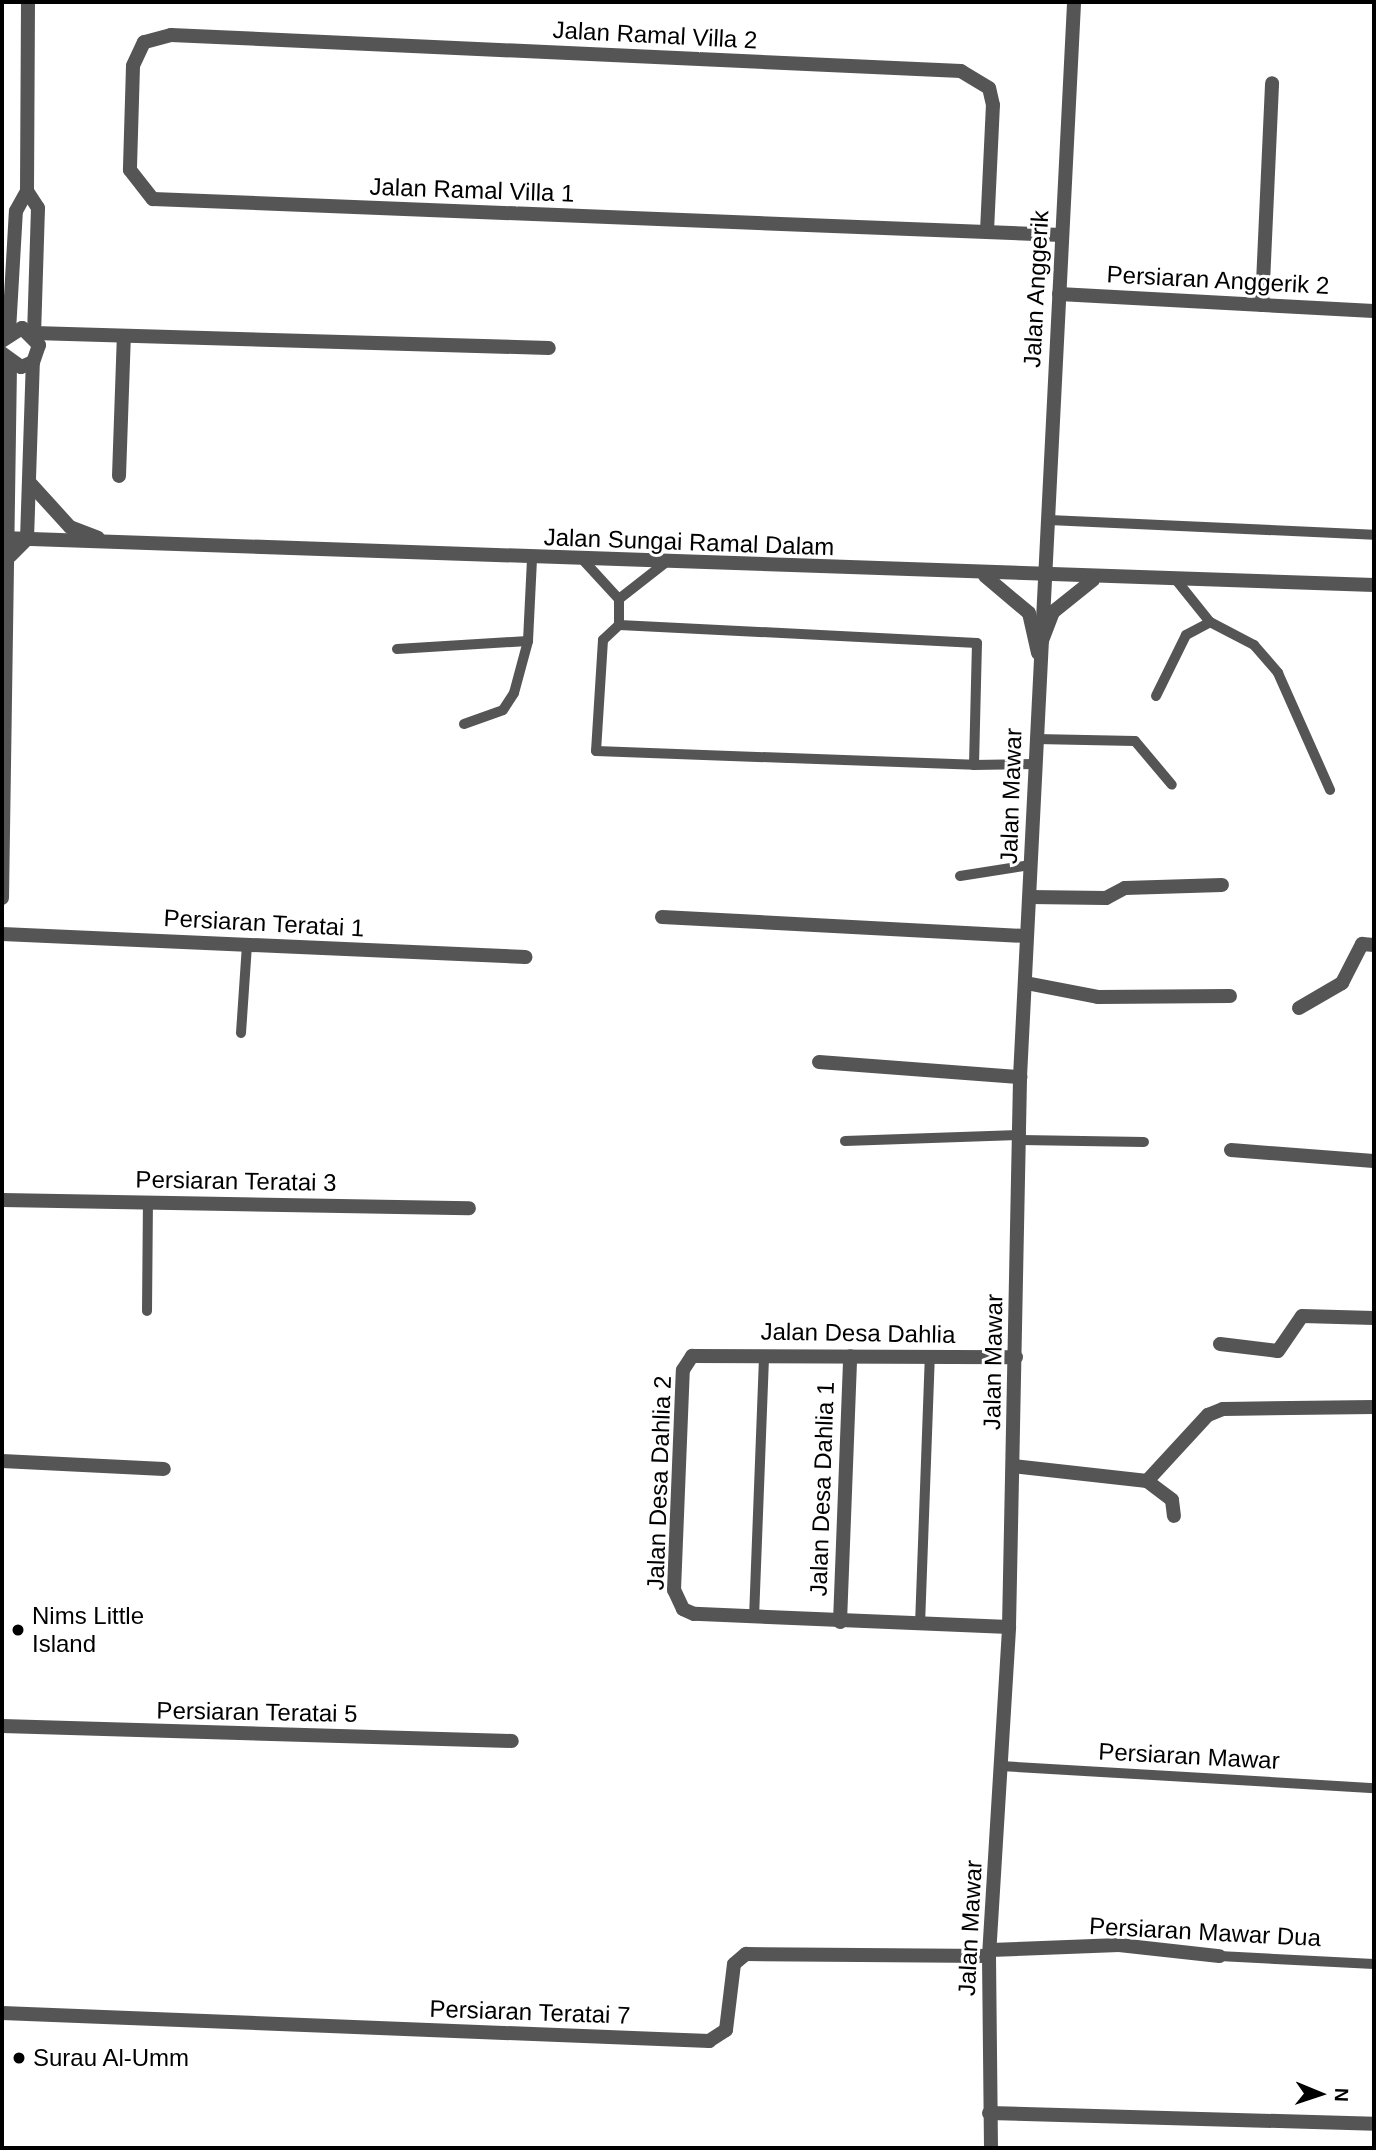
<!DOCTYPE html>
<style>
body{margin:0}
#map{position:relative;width:1376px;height:2150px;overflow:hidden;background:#fff;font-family:Arial,sans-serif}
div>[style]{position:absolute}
.service>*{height:10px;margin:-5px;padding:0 5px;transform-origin:5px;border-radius:5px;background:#555}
.minor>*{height:14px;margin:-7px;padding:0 7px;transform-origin:7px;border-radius:7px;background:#555}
.tertiary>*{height:14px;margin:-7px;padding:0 7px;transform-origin:7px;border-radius:7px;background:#555}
.dots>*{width:19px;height:19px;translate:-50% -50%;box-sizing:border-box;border:4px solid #fff;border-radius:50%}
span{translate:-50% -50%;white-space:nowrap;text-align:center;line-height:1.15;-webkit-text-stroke:6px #fff;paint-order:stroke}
.street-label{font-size:24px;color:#000}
.poi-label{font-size:24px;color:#000}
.left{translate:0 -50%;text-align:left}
.frame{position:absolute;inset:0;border:4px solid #000;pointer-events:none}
.north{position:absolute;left:1285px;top:2059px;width:70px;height:70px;-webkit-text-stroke:5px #fff;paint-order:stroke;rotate:92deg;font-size:19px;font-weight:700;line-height:28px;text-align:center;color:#000}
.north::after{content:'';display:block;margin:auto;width:24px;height:32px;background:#000;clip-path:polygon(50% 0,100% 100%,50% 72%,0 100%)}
</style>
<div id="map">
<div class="service">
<div style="left:1049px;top:520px;width:325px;rotate:2.6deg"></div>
<div style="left:584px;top:561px;width:52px;rotate:47.4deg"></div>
<div style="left:1177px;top:581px;width:53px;rotate:51.2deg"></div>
<div style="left:1210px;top:622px;width:50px;rotate:27.6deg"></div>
<div style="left:1254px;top:645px;width:37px;rotate:49deg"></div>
<div style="left:1278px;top:673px;width:128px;rotate:66deg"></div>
<div style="left:619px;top:625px;width:26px;rotate:-90deg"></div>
<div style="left:619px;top:599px;width:58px;rotate:-38deg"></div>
<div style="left:397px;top:649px;width:131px;rotate:-3.5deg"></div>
<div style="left:1156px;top:696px;width:68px;rotate:-63.8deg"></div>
<div style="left:1186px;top:635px;width:27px;rotate:-28deg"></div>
<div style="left:464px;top:724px;width:41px;rotate:-19.7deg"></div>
<div style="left:503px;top:710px;width:20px;rotate:-57deg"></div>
<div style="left:514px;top:693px;width:54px;rotate:-74.9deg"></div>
<div style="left:528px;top:641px;width:82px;rotate:-87.2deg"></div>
<div style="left:1036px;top:739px;width:99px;rotate:1.2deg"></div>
<div style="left:1135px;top:741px;width:57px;rotate:49.9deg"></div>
<div style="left:974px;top:765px;width:122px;rotate:-88.6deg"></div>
<div style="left:977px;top:643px;width:358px;rotate:-177.1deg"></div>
<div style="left:619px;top:625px;width:22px;rotate:137deg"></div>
<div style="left:603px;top:640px;width:111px;rotate:93.6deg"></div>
<div style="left:596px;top:751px;width:378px;rotate:2.1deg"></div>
<div style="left:974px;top:765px;width:61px;rotate:-0.9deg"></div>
<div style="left:960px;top:876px;width:71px;rotate:-8.9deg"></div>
<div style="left:241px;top:1033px;width:88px;rotate:-86.1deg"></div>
<div style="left:1021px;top:1140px;width:123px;rotate:0.9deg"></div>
<div style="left:845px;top:1141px;width:176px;rotate:-2deg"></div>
<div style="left:147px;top:1311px;width:109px;rotate:-89.5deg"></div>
<div style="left:754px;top:1618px;width:263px;rotate:-87.8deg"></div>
<div style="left:920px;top:1625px;width:268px;rotate:-87.9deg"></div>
<div style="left:1001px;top:1766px;width:374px;rotate:3.4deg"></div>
<div style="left:1219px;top:1956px;width:155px;rotate:3deg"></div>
</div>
<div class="minor">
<div style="left:27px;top:191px;width:20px;rotate:57deg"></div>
<div style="left:38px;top:208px;width:125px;rotate:91.8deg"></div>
<div style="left:34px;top:333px;width:515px;rotate:1.67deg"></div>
<div style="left:987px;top:231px;width:126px;rotate:-87.3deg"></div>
<div style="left:993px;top:105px;width:17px;rotate:-103deg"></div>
<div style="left:989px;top:88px;width:33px;rotate:-149deg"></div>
<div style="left:961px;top:71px;width:791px;rotate:-177.39deg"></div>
<div style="left:171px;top:35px;width:28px;rotate:165deg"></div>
<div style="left:144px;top:42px;width:26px;rotate:115deg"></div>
<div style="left:133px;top:66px;width:104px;rotate:91.7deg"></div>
<div style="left:130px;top:170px;width:37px;rotate:52deg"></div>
<div style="left:153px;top:199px;width:909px;rotate:2.27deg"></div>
<div style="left:1059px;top:294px;width:315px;rotate:3.1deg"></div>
<div style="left:1262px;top:305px;width:222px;rotate:-87.4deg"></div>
<div style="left:9px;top:331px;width:120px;rotate:-86.7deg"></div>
<div style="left:16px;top:211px;width:23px;rotate:-61deg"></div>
<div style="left:27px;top:191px;width:189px;rotate:-89.7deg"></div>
<div style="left:2px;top:341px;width:24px;rotate:-33deg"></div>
<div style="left:22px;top:328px;width:24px;rotate:45deg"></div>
<div style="left:39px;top:345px;width:18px;rotate:109deg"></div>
<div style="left:33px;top:362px;width:13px;rotate:157deg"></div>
<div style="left:21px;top:367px;width:24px;rotate:-144deg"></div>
<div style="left:119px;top:476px;width:140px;rotate:-88deg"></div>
<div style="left:10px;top:556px;width:24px;rotate:-45deg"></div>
<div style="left:27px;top:539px;width:177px;rotate:-88.1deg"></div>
<div style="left:1030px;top:897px;width:76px;rotate:0.8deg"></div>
<div style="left:1106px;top:898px;width:21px;rotate:-28deg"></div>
<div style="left:1125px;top:888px;width:97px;rotate:-1.8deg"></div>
<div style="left:2px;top:898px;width:534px;rotate:-89.14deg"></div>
<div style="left:662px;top:917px;width:365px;rotate:3deg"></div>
<div style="left:2px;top:934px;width:524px;rotate:2.52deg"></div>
<div style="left:1026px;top:983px;width:73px;rotate:11deg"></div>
<div style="left:1098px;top:997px;width:132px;rotate:-0.4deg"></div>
<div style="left:1299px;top:1008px;width:50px;rotate:-30.2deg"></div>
<div style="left:1342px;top:983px;width:44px;rotate:-62.9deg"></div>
<div style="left:1362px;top:944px;width:12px;rotate:5deg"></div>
<div style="left:819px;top:1062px;width:202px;rotate:4.3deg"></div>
<div style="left:1231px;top:1150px;width:143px;rotate:4.4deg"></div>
<div style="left:2px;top:1200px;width:467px;rotate:1deg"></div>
<div style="left:1220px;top:1344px;width:58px;rotate:6.9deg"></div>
<div style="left:1278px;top:1351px;width:42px;rotate:-55.6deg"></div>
<div style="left:1302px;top:1316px;width:72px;rotate:1.6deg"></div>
<div style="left:2px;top:1461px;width:162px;rotate:2.8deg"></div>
<div style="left:1013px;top:1466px;width:135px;rotate:6.4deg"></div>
<div style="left:1147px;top:1481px;width:31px;rotate:37deg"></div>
<div style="left:1172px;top:1500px;width:16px;rotate:83deg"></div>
<div style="left:1147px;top:1481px;width:90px;rotate:-47.3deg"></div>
<div style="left:1208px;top:1415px;width:16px;rotate:-22deg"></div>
<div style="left:1223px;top:1409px;width:151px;rotate:-0.8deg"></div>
<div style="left:840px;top:1622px;width:266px;rotate:-87.8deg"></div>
<div style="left:1009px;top:1627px;width:315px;rotate:-177.6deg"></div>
<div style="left:694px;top:1614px;width:12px;rotate:-156deg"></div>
<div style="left:683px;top:1609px;width:21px;rotate:-115deg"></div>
<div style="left:674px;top:1590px;width:220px;rotate:-87.7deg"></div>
<div style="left:683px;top:1370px;width:17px;rotate:-57deg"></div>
<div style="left:692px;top:1356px;width:324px;rotate:0.2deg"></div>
<div style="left:2px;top:1726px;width:510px;rotate:1.68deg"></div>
<div style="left:990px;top:1950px;width:129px;rotate:-2.2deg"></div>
<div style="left:1119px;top:1945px;width:101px;rotate:6.3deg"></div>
<div style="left:2px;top:2013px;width:708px;rotate:2.27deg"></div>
<div style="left:709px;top:2041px;width:20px;rotate:-33deg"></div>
<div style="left:726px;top:2030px;width:66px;rotate:-83.1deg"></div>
<div style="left:734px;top:1964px;width:16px;rotate:-40deg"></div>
<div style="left:746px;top:1954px;width:243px;rotate:0.5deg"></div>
<div style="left:989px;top:2113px;width:385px;rotate:1.6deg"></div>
<div style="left:991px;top:2148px;width:192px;rotate:-90.6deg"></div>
<div style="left:989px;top:1956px;width:330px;rotate:-86.5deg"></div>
<div style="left:1009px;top:1627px;width:550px;rotate:-88.85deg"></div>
<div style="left:1020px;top:1077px;width:1076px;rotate:-87.12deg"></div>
</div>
<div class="tertiary">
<div style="left:29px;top:482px;width:61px;rotate:47.7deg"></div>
<div style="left:70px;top:527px;width:30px;rotate:21deg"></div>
<div style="left:2px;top:491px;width:6px;rotate:-51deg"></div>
<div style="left:2px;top:538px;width:1373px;rotate:1.96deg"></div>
<div style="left:985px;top:576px;width:57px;rotate:40.1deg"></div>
<div style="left:1029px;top:613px;width:41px;rotate:77.3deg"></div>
<div style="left:1038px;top:651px;width:42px;rotate:-69deg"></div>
<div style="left:1053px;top:612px;width:51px;rotate:-38.7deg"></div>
</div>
<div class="dots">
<div style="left:18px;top:1630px;background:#000"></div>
<div style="left:19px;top:2058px;background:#000"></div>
</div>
<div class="street-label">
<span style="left:655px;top:35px;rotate:3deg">Jalan Ramal Villa 2</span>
<span style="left:472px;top:190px;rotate:2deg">Jalan Ramal Villa 1</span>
<span style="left:1218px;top:280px;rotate:3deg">Persiaran Anggerik 2</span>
<span style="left:1036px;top:289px;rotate:-87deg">Jalan Anggerik</span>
<span style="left:689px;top:542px;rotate:2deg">Jalan Sungai Ramal Dalam</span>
<span style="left:1011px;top:796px;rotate:-88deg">Jalan Mawar</span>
<span style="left:264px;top:923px;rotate:3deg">Persiaran Teratai 1</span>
<span style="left:236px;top:1181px;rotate:1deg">Persiaran Teratai 3</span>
<span style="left:858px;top:1333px;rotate:1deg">Jalan Desa Dahlia</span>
<span style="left:993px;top:1362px;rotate:-89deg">Jalan Mawar</span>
<span style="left:659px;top:1483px;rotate:-88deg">Jalan Desa Dahlia 2</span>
<span style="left:822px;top:1489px;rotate:-88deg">Jalan Desa Dahlia 1</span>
<span style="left:257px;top:1712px;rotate:1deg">Persiaran Teratai 5</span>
<span style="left:1189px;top:1756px;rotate:3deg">Persiaran Mawar</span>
<span style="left:970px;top:1928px;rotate:-87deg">Jalan Mawar</span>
<span style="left:1205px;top:1932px;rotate:3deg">Persiaran Mawar Dua</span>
<span style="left:530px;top:2012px;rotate:2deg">Persiaran Teratai 7</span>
</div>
<div class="poi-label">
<span class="left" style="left:32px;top:1630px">Nims Little<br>Island</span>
<span class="left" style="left:33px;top:2058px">Surau Al-Umm</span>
</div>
<div class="frame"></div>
<div class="north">N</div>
</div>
